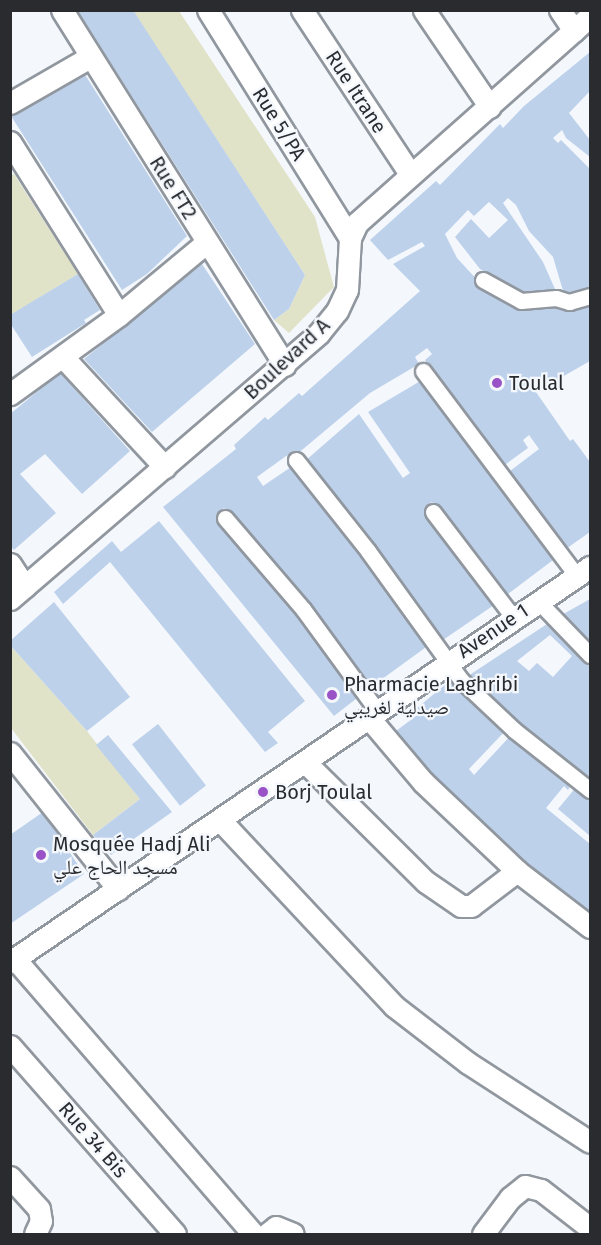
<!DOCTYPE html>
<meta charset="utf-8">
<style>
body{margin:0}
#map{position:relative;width:601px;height:1245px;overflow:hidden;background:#f4f8fd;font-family:"Fira Sans","Noto Naskh Arabic",sans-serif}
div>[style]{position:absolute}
.green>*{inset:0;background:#e1e3c9}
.building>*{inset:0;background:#bdd1eb;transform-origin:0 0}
.roads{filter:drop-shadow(2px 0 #91979f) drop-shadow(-2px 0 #91979f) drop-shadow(0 2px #91979f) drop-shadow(0 -2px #91979f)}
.pedestrian>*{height:15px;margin:-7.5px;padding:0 7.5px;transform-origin:7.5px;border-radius:7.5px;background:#fff}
.minor>*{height:21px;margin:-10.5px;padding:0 10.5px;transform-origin:10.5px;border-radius:10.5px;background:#fff}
.dots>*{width:16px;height:16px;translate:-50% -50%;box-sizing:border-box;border:3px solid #f4f8fd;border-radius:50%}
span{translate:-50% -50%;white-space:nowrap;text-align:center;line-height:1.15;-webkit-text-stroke:4.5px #f4f8fd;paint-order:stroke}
.street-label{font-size:20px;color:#292b2e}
.poi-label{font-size:20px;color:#292b2e}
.left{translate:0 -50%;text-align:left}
.frame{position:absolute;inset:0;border:12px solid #292b2e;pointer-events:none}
</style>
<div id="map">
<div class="green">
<div style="clip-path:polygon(133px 11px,179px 11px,315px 217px,334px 287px,289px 333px,274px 320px,289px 309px,305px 275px)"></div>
<div style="clip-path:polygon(14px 174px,78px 274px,11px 315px,10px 176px)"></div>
<div style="clip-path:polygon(10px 645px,87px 731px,140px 799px,93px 835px,11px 728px)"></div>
</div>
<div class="building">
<div style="clip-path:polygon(77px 10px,133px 10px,305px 275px,289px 309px,274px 320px)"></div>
<div style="clip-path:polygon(590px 52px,590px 91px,569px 113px,590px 140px,590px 157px,566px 138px,562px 130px,553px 138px,558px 143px,561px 140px,590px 169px,590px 288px,564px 294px,553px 257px,529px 231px,516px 205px,508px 198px,503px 203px,543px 262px,555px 289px,522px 295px,480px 269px,455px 237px,471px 219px,489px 238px,508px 220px,489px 202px,474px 216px,468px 210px,445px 234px,457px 258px,480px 283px,523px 309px,526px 305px,556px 303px,559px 310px,590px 304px,590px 361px,536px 392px,570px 441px,573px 439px,590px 462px,590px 532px,563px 551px,506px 474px,539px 449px,529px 435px,523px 440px,528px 448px,502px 467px,425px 360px,432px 354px,427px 348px,415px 357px,419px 364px,370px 393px,296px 455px,293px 451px,257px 477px,263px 486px,294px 465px,364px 553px,429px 645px,367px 690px,302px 598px,224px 508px,216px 514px,301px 612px,361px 695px,334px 716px,163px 507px,236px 449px,234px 445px,265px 417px,268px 420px,299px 393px,302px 396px,420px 291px,393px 264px,425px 246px,422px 242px,388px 260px,370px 240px,436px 181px,440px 185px,500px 124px,503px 128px,524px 106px)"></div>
<div style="clip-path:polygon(84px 73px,187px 236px,147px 274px,122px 290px,11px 116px)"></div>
<div style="clip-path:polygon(202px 264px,255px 344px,152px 432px,84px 359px)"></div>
<div style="clip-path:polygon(78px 274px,100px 310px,84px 320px,86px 323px,32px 357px,10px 323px,10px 315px)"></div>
<div style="clip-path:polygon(60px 373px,130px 451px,82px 494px,45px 454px,20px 474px,56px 513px,14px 550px,10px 545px,10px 414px)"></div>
<div style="clip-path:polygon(422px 380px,557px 557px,504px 597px,432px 502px,424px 507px,497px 603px,440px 642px,305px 461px,359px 414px,403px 478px,410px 473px,368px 412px)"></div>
<div style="clip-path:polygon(159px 521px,305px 701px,268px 732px,278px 743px,265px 752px,110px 562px,63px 604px,54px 592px,112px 541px,121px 552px)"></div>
<div style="clip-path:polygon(590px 599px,590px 645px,558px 617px)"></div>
<div style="clip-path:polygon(54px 602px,130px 697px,87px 731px,10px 645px,10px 641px)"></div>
<div style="clip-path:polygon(evenodd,550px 622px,590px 661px,590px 782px,516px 725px,465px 678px,550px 622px,550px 635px,572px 656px,553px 677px,537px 663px,529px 671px,517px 661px,550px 635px)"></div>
<div style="clip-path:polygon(452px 679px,508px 728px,469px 769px,474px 775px,512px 734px,573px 782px,568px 790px,564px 786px,546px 808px,590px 844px,590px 920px,469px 819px,392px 734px,420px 713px,417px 708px)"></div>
<div style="left:158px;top:724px;width:78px;height:33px;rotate:52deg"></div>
<div style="clip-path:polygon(108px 735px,172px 812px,111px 855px,93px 835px,140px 799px,96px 745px)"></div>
<div style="clip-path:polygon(577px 786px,590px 797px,590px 836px,558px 809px)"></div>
<div style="clip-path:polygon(43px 812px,84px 874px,10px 924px,10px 835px)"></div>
</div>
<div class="roads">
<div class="pedestrian">
<div style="left:483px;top:280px;width:43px;rotate:28.9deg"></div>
<div style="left:521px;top:301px;width:35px;rotate:-5deg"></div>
<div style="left:556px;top:298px;width:14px;rotate:17deg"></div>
<div style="left:569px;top:302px;width:22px;rotate:-16deg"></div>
<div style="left:423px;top:371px;width:255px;rotate:53.1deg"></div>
<div style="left:296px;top:460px;width:116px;rotate:51.6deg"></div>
<div style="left:368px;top:551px;width:159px;rotate:54.2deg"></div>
<div style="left:461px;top:680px;width:73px;rotate:43.3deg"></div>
<div style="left:514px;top:730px;width:97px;rotate:38.3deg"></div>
<div style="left:433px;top:512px;width:132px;rotate:52.7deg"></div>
<div style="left:225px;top:518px;width:120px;rotate:49.4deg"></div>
<div style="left:303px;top:609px;width:127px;rotate:53.9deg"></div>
<div style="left:538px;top:601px;width:75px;rotate:46.1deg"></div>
</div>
<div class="minor">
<div style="left:62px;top:10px;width:419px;rotate:57.9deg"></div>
<div style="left:208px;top:10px;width:269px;rotate:58.1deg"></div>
<div style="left:302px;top:10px;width:196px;rotate:56.6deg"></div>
<div style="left:424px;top:10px;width:117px;rotate:55.8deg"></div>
<div style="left:560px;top:10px;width:25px;rotate:56deg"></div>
<div style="left:10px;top:103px;width:92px;rotate:-29.9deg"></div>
<div style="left:10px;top:142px;width:204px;rotate:57.8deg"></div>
<div style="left:119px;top:315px;width:135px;rotate:144.1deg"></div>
<div style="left:119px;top:315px;width:114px;rotate:-39.7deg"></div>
<div style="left:63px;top:357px;width:150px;rotate:47.2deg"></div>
<div style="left:10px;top:564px;width:27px;rotate:57deg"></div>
<div style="left:10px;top:599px;width:408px;rotate:-40.7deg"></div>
<div style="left:319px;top:333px;width:28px;rotate:-51deg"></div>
<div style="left:337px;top:311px;width:23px;rotate:-65deg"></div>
<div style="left:347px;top:290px;width:52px;rotate:-86.7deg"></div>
<div style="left:350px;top:238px;width:17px;rotate:-65deg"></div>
<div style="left:357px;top:223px;width:312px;rotate:-41.6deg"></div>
<div style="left:369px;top:718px;width:84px;rotate:49.8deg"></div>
<div style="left:423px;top:782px;width:129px;rotate:43.4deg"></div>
<div style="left:517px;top:871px;width:92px;rotate:37.5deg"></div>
<div style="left:10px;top:753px;width:174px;rotate:51.5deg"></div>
<div style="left:306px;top:763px;width:169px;rotate:44.8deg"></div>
<div style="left:426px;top:882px;width:42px;rotate:34.4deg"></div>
<div style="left:461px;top:906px;width:10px"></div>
<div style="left:471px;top:906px;width:58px;rotate:-37.3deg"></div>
<div style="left:220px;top:820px;width:255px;rotate:46.9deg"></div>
<div style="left:394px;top:1006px;width:93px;rotate:37.6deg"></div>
<div style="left:468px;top:1063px;width:145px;rotate:32.9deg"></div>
<div style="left:15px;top:959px;width:364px;rotate:49.1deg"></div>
<div style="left:10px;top:962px;width:702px;rotate:-34.26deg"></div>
<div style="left:10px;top:1046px;width:250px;rotate:48.7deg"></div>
<div style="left:10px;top:1177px;width:43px;rotate:47.8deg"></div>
<div style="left:39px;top:1209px;width:12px;rotate:81deg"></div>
<div style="left:41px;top:1221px;width:14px;rotate:115deg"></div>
<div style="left:267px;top:1234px;width:11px;rotate:-38deg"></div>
<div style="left:276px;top:1227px;width:18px;rotate:22deg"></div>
<div style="left:483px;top:1234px;width:45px;rotate:-53.1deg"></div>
<div style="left:510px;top:1198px;width:19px;rotate:-39deg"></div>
<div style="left:525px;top:1186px;width:16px;rotate:14deg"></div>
<div style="left:541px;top:1190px;width:62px;rotate:37.8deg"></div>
</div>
</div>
<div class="dots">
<div style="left:497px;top:383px;background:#9a53c6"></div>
<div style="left:332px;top:695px;background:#9a53c6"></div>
<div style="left:263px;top:792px;background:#9a53c6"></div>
<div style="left:41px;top:855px;background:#9a53c6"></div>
</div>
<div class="street-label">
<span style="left:356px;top:92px;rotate:57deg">Rue Itrane</span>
<span style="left:279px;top:124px;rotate:58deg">Rue 5/PA</span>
<span style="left:173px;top:188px;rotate:58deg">Rue FT2</span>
<span style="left:287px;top:359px;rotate:-43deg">Boulevard A</span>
<span style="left:493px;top:631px;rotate:-34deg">Avenue 1</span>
<span style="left:93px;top:1140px;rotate:49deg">Rue 34 Bis</span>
</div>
<div class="poi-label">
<span class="left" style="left:509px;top:383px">Toulal</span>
<span class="left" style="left:344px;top:696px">Pharmacie Laghribi<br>صيدلية لغريبي</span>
<span class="left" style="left:275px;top:792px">Borj Toulal</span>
<span class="left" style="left:53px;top:856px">Mosquée Hadj Ali<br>مسجد الحاج علي</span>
</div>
<div class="frame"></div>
</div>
